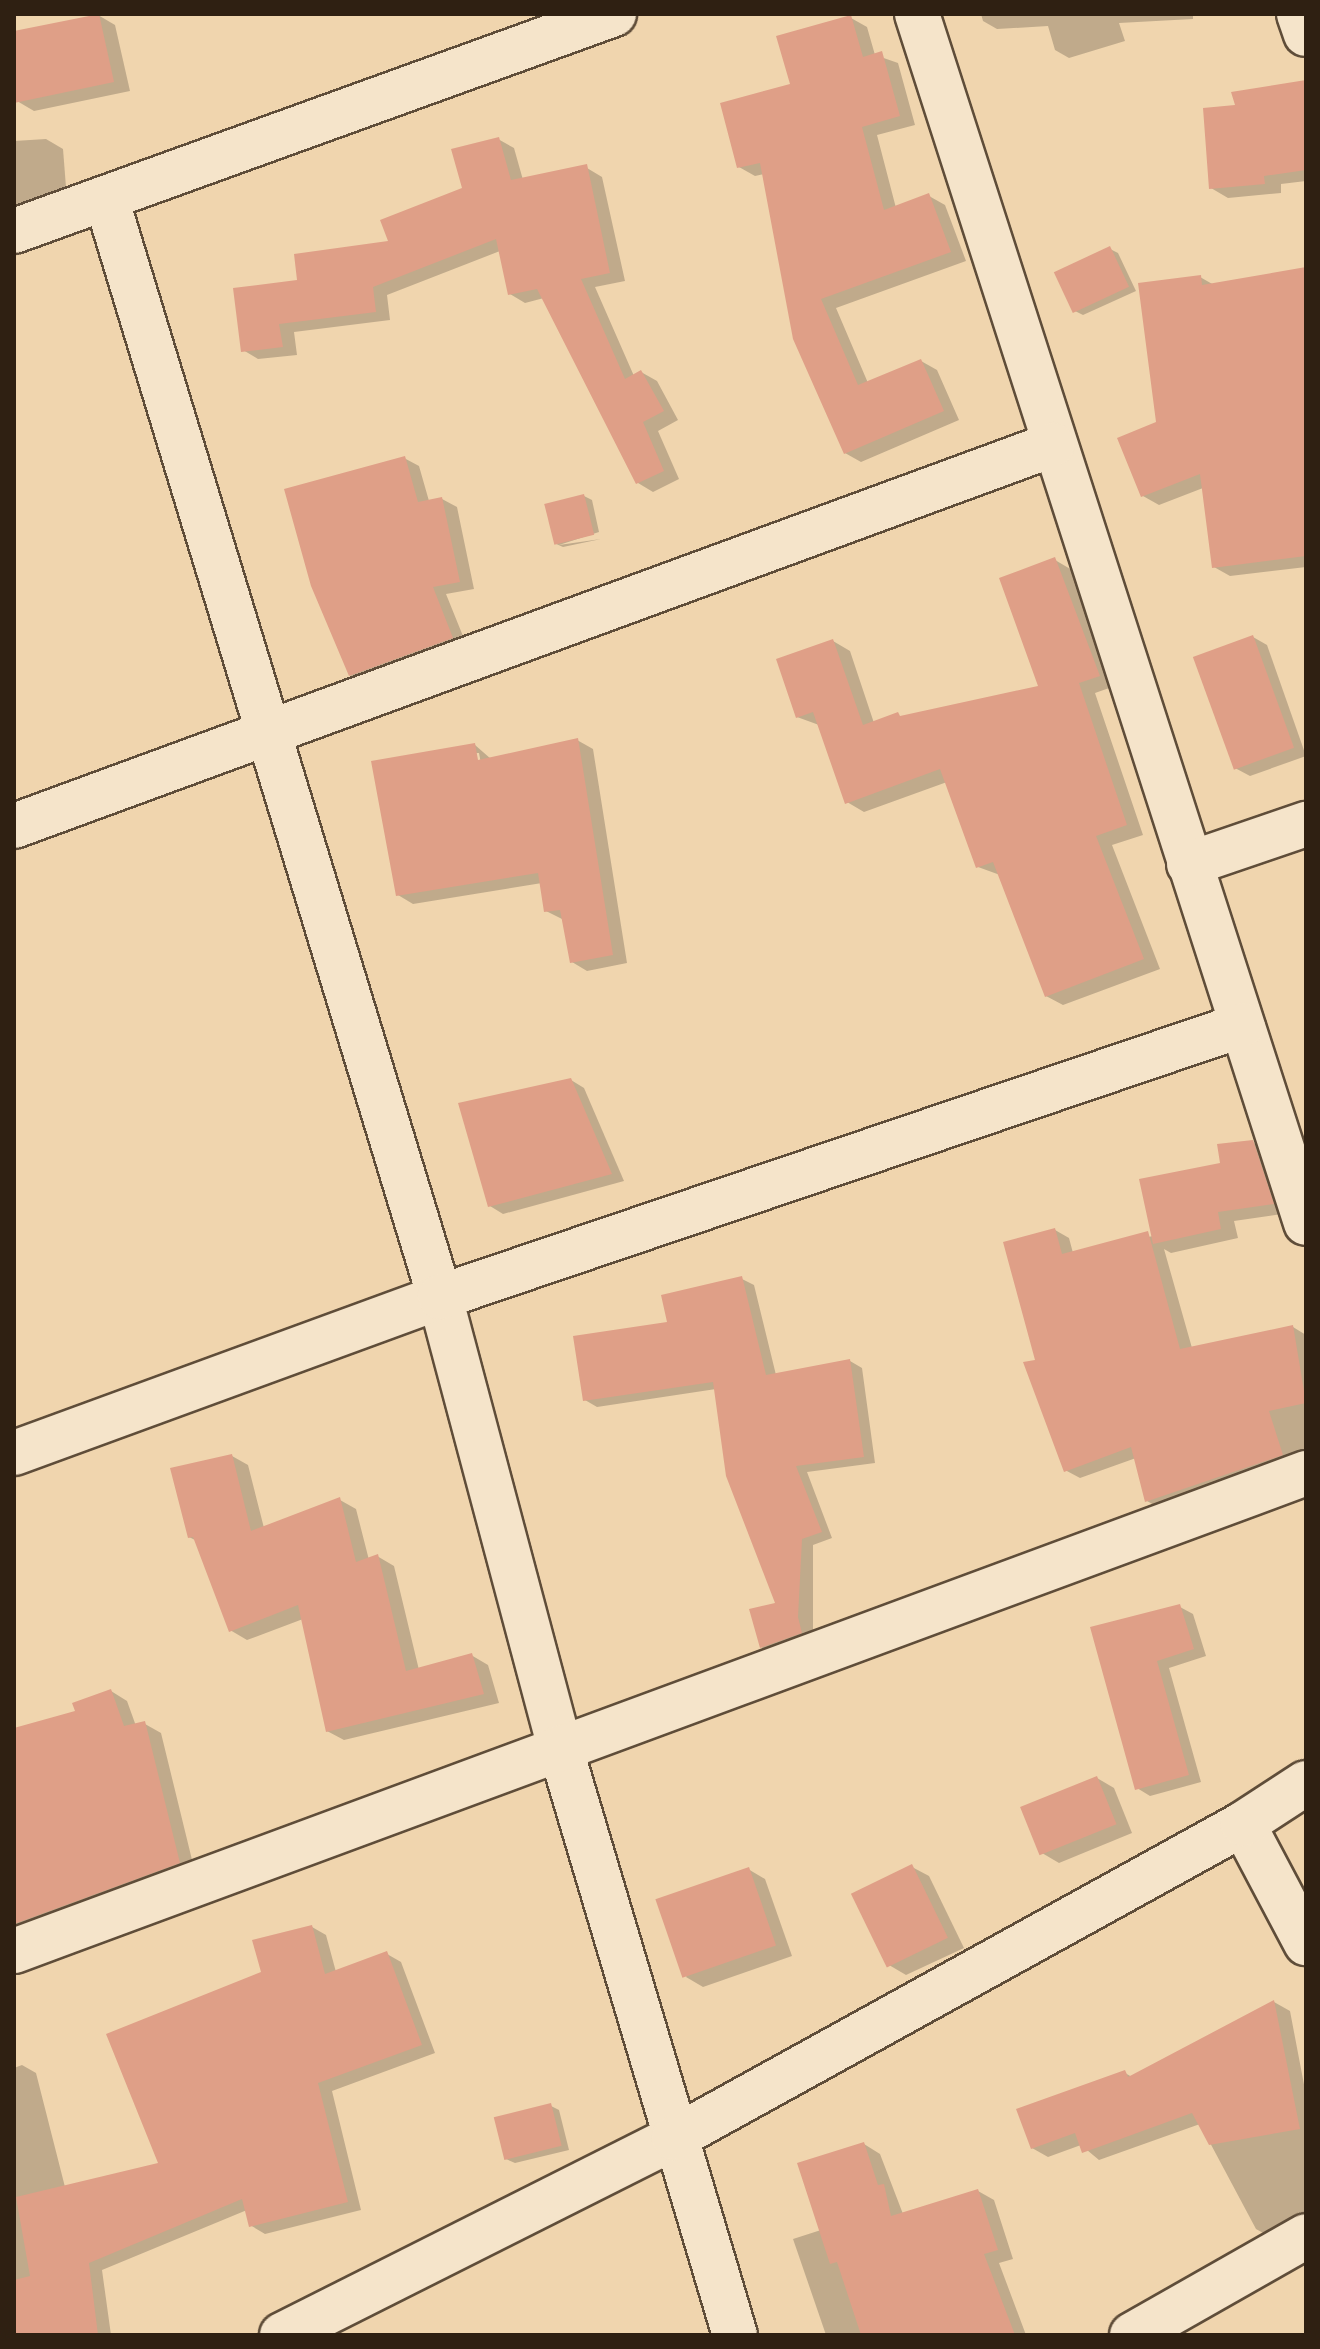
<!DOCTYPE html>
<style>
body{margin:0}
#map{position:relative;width:1320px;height:2349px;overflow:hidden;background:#f0d5ae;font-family:"IM FELL French Canon",serif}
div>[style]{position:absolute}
.shadow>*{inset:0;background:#0003}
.building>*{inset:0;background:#df9f87;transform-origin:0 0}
.roads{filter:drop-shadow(2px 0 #5f4d39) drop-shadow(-2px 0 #5f4d39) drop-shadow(0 2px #5f4d39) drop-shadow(0 -2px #5f4d39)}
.street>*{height:44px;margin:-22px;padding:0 22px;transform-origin:22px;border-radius:22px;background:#f5e4ca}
span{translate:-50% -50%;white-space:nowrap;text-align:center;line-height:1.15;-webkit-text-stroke:6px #f5e4ca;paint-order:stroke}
.frame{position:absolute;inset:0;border:16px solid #2f2012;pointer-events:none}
</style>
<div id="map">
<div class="shadow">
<div style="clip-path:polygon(981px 14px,1193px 14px,1193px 19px,1119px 23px,1125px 41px,1069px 58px,1055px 50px,1048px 26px,997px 29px,983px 21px)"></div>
<div style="clip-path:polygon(98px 15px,115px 25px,130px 91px,34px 111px,17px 101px,14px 34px)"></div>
<div style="clip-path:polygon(851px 18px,867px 27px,875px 55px,898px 63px,915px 125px,877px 135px,896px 208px,929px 196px,945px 205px,966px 261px,836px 308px,868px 383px,921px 361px,937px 370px,959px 420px,861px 462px,845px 453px,764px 174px,755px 176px,739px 167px,792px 86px)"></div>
<div style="clip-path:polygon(1306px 82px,1306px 181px,1281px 184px,1281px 193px,1228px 198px,1211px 188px,1238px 107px)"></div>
<div style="clip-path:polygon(46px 139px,63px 149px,67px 200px,14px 208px,14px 141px)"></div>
<div style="clip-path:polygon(498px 139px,514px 148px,523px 180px,587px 168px,602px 177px,625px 281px,595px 287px,634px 376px,641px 372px,657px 381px,678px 420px,658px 431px,679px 479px,653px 492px,638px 483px,544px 298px,525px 303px,510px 294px,500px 251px,387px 295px,390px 320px,294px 332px,297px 355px,258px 359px,243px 350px,300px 281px,391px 243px,464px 189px)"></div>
<div style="clip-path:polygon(1110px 249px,1118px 253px,1136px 291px,1083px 315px,1075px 311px)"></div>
<div style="clip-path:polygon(1306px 269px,1306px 567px,1230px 576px,1214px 567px,1203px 488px,1159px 505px,1143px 496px,1159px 423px,1200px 277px,1214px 285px)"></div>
<div style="clip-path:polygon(404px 458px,419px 466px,429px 501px,442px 499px,457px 507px,474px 589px,446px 594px,467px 646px,365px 684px,350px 675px)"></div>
<div style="clip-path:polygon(584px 496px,592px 500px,599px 532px,559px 545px,601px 539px,563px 547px,554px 543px)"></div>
<div style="clip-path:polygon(1055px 560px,1072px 570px,1115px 686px,1095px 693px,1143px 835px,1112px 845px,1160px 969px,1063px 1005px,1046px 996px,1000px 875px,978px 867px,947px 782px,864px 812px,847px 802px,819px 725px,797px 717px,833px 641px,850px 651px,874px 723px,1041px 687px)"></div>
<div style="clip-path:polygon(1253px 637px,1267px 645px,1306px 756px,1250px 776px,1235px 768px)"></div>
<div style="clip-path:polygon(evenodd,577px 740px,593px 749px,627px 963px,587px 971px,572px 962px,564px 920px,546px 911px,542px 883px,413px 904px,398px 895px,475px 745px,491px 759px,577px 740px,475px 753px,479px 753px,482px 769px,478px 770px,475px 753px)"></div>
<div style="clip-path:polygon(571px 1080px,584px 1088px,624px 1181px,503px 1214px,490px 1206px)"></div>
<div style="clip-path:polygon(1252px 1142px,1270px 1152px,1289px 1213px,1234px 1221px,1238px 1238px,1171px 1253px,1164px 1249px,1192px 1348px,1293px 1327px,1306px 1335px,1306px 1459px,1161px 1509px,1147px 1501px,1136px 1458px,1080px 1478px,1065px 1470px,1037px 1362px,1055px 1230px,1069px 1238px,1073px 1253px,1153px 1236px,1222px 1164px)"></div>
<div style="clip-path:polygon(742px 1279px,754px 1285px,776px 1375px,850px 1361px,862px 1368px,875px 1463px,807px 1472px,832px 1538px,813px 1545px,813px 1639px,773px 1654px,761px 1647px,778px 1604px,716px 1389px,597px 1407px,585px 1400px,669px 1324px)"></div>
<div style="clip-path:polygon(232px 1456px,248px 1465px,264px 1528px,340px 1500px,356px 1509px,369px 1560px,377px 1556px,394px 1566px,419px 1670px,471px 1655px,488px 1665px,499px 1703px,344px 1740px,327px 1731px,303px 1619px,247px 1640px,230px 1630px,197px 1541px,189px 1537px)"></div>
<div style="clip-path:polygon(1180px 1607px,1193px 1614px,1206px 1656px,1169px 1668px,1201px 1782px,1150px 1796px,1137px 1788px,1092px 1629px)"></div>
<div style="clip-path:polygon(111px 1691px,127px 1701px,136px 1726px,145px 1724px,161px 1733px,195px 1872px,30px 1933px,14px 1924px,14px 1730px,77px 1713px)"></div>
<div style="clip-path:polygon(1097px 1778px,1114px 1788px,1132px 1833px,1059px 1863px,1042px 1853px)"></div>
<div style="clip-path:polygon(912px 1867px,929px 1876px,964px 1948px,906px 1975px,889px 1965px)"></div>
<div style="clip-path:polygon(748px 1869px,765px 1879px,792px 1956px,703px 1987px,686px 1977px)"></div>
<div style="clip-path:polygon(312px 1927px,326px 1935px,336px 1972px,387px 1954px,401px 1962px,435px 2053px,332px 2091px,361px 2210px,265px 2234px,250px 2225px,247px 2210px,102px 2270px,111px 2335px,14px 2335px,14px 2068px,22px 2065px,36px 2073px,65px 2187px,161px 2165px,263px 1974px)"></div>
<div style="clip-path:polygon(1274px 2002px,1290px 2011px,1306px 2095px,1306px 2219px,1272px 2238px,1256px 2229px,1200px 2124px,1099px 2160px,1081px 2145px,1048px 2157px,1032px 2148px,1125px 2073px,1132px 2077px)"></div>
<div style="clip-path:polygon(551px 2106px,559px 2110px,569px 2150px,515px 2163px,506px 2159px)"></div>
<div style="clip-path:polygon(864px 2144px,880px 2154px,903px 2214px,978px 2191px,994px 2200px,1013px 2259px,999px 2263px,1026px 2335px,826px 2335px,793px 2239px,821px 2230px)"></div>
</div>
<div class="building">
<div style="clip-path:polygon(99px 14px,114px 82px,14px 103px,14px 31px)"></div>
<div style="clip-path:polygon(851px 15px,863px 57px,882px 51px,900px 116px,862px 127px,884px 210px,929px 193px,951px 252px,821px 299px,858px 385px,921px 359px,944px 411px,844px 454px,793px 339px,760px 163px,737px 168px,720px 103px,790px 84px,776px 36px)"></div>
<div style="clip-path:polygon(1306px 80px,1306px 170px,1264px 176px,1265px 184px,1209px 189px,1203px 108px,1235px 105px,1231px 92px)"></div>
<div style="clip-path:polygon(499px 137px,511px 180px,587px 164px,610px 273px,581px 279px,625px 379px,641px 370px,664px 411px,643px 422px,664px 471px,636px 484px,537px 289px,508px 295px,496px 239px,373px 287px,376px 312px,279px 324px,283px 347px,241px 352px,233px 288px,297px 280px,294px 254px,388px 241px,380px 220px,462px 188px,451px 149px)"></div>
<div style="left:1110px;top:246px;width:45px;height:62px;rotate:65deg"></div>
<div style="clip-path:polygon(1306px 267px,1306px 556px,1212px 568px,1200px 474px,1141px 497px,1117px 438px,1156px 422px,1138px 283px,1201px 275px,1202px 285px)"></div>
<div style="clip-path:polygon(405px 456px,418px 502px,442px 497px,460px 582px,433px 587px,453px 638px,349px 676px,311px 586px,284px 489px)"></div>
<div style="left:584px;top:494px;width:42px;height:41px;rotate:76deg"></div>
<div style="clip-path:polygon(1055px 557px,1100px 676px,1079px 683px,1127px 825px,1096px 836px,1144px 959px,1045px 997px,993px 862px,976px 868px,940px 769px,845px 804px,813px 712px,796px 718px,776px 659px,833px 639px,863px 725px,898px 712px,900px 716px,1038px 686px,999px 578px)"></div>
<div style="left:1253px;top:635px;width:120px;height:64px;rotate:70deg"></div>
<div style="clip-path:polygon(578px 738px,613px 955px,570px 963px,560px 910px,544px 912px,538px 873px,396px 896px,371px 761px,475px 743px,478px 760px)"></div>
<div style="clip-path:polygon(571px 1078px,612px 1174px,488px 1207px,458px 1103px)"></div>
<div style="clip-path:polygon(1253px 1140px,1274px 1204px,1218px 1212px,1221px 1229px,1153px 1244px,1139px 1179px,1220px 1163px,1217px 1144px)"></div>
<div style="clip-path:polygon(1055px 1228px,1062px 1254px,1148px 1231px,1180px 1349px,1293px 1325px,1306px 1403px,1269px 1411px,1283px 1455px,1145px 1502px,1131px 1447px,1064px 1472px,1023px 1362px,1035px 1360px,1003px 1242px)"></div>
<div style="clip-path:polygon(742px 1276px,766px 1375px,850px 1359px,864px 1457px,796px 1466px,822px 1532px,802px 1539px,798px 1617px,802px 1633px,760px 1648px,749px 1609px,775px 1603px,726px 1476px,713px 1382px,583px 1401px,573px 1336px,667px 1322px,661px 1295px)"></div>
<div style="clip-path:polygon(232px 1454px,251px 1531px,340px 1497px,356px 1562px,378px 1554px,406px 1671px,472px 1653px,484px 1694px,326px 1732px,298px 1605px,229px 1632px,193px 1537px,188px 1538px,170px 1468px)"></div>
<div style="clip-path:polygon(1180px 1604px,1194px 1649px,1157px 1661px,1189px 1775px,1135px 1790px,1090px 1627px)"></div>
<div style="clip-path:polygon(111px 1689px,124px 1726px,145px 1721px,180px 1863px,14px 1924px,14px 1728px,75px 1711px,72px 1703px)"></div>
<div style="left:1097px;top:1776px;width:52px;height:83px;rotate:68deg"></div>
<div style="left:912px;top:1864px;width:82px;height:68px;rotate:64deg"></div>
<div style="left:749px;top:1867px;width:83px;height:99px;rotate:71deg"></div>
<div style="clip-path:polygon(312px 1925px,325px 1974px,387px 1951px,422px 2045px,318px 2083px,348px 2202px,249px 2227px,242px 2199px,89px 2263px,98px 2335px,14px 2335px,14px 2280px,30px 2276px,16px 2197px,158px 2163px,106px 2034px,261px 1972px,252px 1940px)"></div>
<div style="clip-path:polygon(1274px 2000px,1300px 2129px,1209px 2145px,1192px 2113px,1082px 2153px,1075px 2133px,1031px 2149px,1016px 2109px,1125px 2070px,1128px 2077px)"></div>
<div style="left:551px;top:2103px;width:44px;height:59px;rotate:76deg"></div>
<div style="clip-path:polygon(864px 2142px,878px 2185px,884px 2184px,891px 2216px,978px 2189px,998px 2250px,984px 2254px,1015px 2335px,861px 2335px,837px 2262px,830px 2264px,797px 2163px)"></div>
</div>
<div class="roads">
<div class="street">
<div style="left:917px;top:14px;width:1270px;rotate:72.16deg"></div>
<div style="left:1299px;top:14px;width:21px;rotate:71deg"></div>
<div style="left:106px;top:198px;width:1149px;rotate:73.1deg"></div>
<div style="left:440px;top:1297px;width:466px;rotate:75.1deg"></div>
<div style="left:560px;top:1747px;width:613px;rotate:73.43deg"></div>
<div style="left:14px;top:231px;width:638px;rotate:-19.88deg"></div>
<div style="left:14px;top:826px;width:1106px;rotate:-20.16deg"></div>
<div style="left:1189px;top:864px;width:124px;rotate:-18.9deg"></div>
<div style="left:14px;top:1453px;width:454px;rotate:-20.1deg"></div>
<div style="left:440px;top:1297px;width:847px;rotate:-18.73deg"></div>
<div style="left:1243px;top:1824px;width:135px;rotate:62.1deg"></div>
<div style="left:14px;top:1951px;width:1378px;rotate:-20.3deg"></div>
<div style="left:282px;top:2335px;width:439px;rotate:-26.7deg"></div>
<div style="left:674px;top:2138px;width:650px;rotate:-28.89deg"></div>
<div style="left:1243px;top:1824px;width:75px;rotate:-33.1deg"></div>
<div style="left:1132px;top:2335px;width:200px;rotate:-29.6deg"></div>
</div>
</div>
<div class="frame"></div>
</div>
